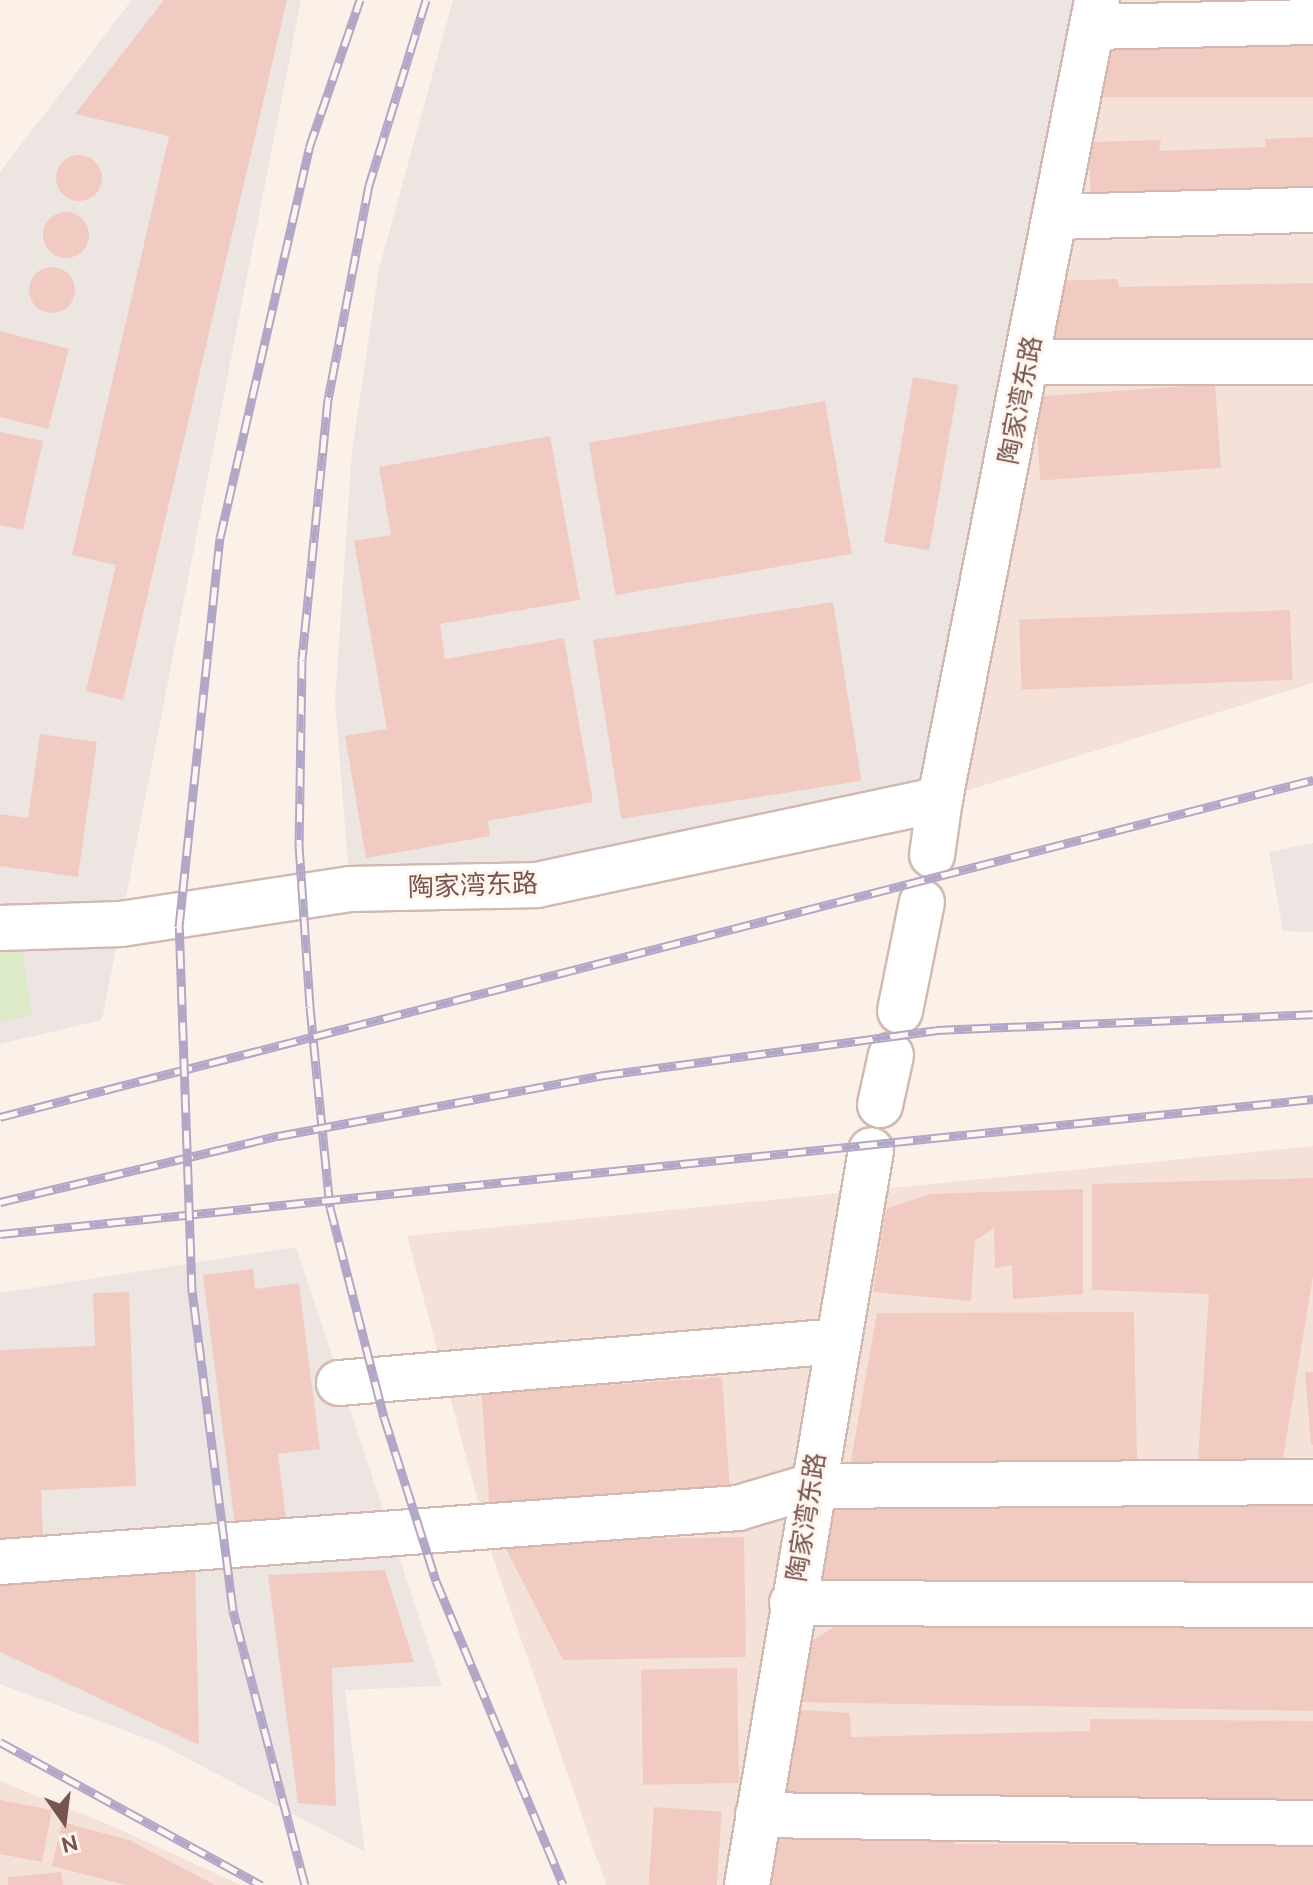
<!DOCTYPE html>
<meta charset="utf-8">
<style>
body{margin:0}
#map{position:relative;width:1313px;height:1885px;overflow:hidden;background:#fcf1e9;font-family:Ubuntu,"Noto Sans SC",sans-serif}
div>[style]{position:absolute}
.residential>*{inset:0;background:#f4e2d8}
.industrial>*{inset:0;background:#ede5e2}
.green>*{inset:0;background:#dceac7}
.building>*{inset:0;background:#f1cbc1;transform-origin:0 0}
.round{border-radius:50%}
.roads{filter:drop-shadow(2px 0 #d1b9b1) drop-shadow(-2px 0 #d1b9b1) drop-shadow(0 2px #d1b9b1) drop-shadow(0 -2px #d1b9b1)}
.minor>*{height:44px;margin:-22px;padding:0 22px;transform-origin:22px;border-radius:22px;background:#fff}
.rail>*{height:9px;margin-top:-4.5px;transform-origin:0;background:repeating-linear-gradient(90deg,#fff6f0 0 18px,#b2a7c7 0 36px);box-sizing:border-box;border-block:2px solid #b2a7c7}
span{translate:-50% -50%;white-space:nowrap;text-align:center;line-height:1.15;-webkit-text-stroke:6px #fff6f0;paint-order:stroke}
.street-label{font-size:26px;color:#77544d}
.north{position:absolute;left:24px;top:1781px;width:80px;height:80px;-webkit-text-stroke:6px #fff6f0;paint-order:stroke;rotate:166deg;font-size:22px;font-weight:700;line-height:32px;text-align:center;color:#77544d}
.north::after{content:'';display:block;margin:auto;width:28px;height:36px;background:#77544d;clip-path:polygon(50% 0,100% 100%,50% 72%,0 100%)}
</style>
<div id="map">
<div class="residential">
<div style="clip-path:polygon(1097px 0,1313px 0,1313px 683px,940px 799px)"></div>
<div style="clip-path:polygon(1313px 1146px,1313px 1885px,606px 1885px,493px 1558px,407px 1236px)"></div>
<div style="clip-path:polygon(0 1781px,110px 1825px,241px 1885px,0 1885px)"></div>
</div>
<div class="industrial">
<div style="clip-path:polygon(132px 0,301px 0,102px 1020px,0 1044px,0 172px)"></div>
<div style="clip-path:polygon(453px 0,1097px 0,940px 799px,537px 885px,350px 889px,335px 701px,352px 451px,379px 269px)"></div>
<div style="clip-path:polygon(1313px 843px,1313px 932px,1283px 931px,1269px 852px)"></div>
<div style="clip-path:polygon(296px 1247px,442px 1686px,345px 1690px,365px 1852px,158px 1743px,0 1684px,0 1293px)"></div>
</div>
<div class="green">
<div style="clip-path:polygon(20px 935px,32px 1015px,0 1022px,0 936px)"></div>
</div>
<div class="building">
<div style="clip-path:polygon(164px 0,287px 0,123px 700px,86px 691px,116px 565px,72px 555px,169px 136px,75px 114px)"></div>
<div style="left:1313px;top:34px;width:63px;height:215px;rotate:90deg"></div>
<div style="clip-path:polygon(1313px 137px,1313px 200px,1091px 207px,1089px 142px,1161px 140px,1159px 151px,1265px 147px,1265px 139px)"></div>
<div class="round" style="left:56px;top:155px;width:46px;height:46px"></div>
<div class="round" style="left:43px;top:212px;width:46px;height:46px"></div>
<div class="round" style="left:29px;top:267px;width:46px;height:46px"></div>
<div style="clip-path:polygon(1117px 279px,1119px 287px,1313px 283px,1313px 342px,1051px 347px,1050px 281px)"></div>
<div style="clip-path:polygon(0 331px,69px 349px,48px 429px,0 417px)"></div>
<div style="left:913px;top:377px;width:46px;height:168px;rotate:10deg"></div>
<div style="left:1215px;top:384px;width:84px;height:181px;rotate:86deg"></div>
<div style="left:825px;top:401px;width:155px;height:240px;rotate:80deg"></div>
<div style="clip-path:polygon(0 432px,43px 441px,23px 530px,0 525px)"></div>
<div style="clip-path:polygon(550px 436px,580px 600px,440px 624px,445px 659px,564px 638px,593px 802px,488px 821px,490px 836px,366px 858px,345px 736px,387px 729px,354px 541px,391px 535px,379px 467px)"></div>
<div style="left:833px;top:602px;width:181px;height:243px;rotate:81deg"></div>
<div style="left:1290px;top:610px;width:70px;height:271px;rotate:88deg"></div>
<div style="clip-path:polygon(40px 734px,97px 742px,78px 877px,0 866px,0 814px,28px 818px)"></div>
<div style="clip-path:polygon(1313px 1178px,1313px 1276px,1282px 1464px,1198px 1460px,1209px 1294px,1092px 1290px,1092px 1184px)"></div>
<div style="clip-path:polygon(1083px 1189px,1083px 1294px,1013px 1299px,1012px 1265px,995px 1268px,994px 1228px,975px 1241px,971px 1301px,873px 1292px,886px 1209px,930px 1194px)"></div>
<div style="clip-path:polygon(253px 1269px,255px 1289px,299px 1283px,320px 1449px,278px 1454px,287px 1528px,236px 1534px,203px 1275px)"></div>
<div style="clip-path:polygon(129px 1292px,136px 1486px,41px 1490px,43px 1538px,0 1539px,0 1350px,95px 1346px,93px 1293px)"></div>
<div style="clip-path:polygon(1134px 1312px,1137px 1460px,849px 1472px,877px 1313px)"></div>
<div style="clip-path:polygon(1305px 1372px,1313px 1372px,1313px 1445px,1311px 1445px)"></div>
<div style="left:722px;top:1377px;width:115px;height:241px;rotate:86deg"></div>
<div style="left:1313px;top:1494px;width:92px;height:490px;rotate:90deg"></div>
<div style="clip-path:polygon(744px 1537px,746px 1657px,563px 1660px,502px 1541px)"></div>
<div style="clip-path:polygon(195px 1560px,199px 1745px,0 1652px,0 1573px)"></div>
<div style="clip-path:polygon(385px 1570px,414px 1662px,332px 1668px,336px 1806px,298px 1803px,268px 1575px)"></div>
<div style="clip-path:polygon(855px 1615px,1313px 1618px,1313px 1711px,793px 1702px,797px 1649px)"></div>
<div style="left:737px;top:1668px;width:115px;height:96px;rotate:89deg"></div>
<div style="clip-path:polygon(789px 1709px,850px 1713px,851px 1737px,1090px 1731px,1090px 1719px,1313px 1721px,1313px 1811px,786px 1802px)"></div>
<div style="clip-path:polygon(0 1800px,52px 1810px,42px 1862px,0 1854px)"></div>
<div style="left:654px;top:1807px;width:68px;height:78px;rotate:4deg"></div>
<div style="clip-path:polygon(62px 1822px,129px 1840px,215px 1885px,126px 1885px,52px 1866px)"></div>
<div style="clip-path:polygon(761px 1822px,954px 1823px,954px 1844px,1313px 1846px,1313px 1885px,761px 1885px)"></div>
<div style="clip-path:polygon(61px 1872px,63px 1885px,8px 1885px,8px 1877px)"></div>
</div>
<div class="roads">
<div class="minor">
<div style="left:1092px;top:27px;width:221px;rotate:-1.3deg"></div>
<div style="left:1056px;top:217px;width:257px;rotate:-1.6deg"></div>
<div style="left:1028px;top:362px;width:285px"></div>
<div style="left:932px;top:855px;width:57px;rotate:-81.9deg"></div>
<div style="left:0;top:928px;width:121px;rotate:-1.9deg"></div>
<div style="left:121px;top:924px;width:232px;rotate:-8.7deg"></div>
<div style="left:350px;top:889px;width:187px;rotate:-1.2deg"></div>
<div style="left:537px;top:885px;width:412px;rotate:-12deg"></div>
<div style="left:940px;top:799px;width:814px;rotate:-78.88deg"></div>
<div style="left:900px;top:1011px;width:111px;rotate:-78.6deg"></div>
<div style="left:880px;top:1105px;width:51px;rotate:-77.6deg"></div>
<div style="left:339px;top:1383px;width:498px;rotate:-4.8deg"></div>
<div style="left:0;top:1562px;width:740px;rotate:-4.18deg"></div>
<div style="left:738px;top:1508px;width:77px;rotate:-16.6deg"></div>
<div style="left:812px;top:1486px;width:501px;rotate:-0.46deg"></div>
<div style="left:792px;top:1603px;width:521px;rotate:0.22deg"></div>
<div style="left:758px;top:1815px;width:555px;rotate:0.83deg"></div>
<div style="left:747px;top:1885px;width:745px;rotate:-80.42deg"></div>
</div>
</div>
<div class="rail">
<div style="left:426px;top:0;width:194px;rotate:107.1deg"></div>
<div style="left:369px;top:185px;width:218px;rotate:100.8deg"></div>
<div style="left:328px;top:399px;width:262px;rotate:95.7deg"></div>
<div style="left:302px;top:660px;width:185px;rotate:90.9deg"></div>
<div style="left:299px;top:845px;width:162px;rotate:86.1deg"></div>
<div style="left:310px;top:1007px;width:201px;rotate:84.3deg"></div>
<div style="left:330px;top:1207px;width:217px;rotate:75.6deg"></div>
<div style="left:384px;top:1417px;width:172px;rotate:72.4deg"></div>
<div style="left:436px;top:1581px;width:329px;rotate:67.3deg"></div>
<div style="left:0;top:1117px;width:1356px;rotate:-14.4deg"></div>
<div style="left:0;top:1202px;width:286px;rotate:-13.4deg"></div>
<div style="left:278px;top:1136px;width:333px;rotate:-10.6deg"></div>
<div style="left:605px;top:1075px;width:334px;rotate:-7.7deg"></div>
<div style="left:936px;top:1030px;width:377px;rotate:-2.4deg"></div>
<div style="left:0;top:1234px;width:1320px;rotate:-5.87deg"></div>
<div style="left:0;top:1742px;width:298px;rotate:28.7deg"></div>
<div style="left:305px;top:1885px;width:284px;rotate:-104.7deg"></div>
<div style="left:233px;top:1610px;width:321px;rotate:-97.3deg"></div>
<div style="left:192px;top:1292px;width:365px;rotate:-92deg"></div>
<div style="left:179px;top:927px;width:391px;rotate:-84deg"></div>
<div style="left:220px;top:538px;width:400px;rotate:-77.1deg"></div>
<div style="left:309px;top:148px;width:157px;rotate:-71deg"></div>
</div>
<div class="street-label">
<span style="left:1020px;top:400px;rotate:-79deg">陶家湾东路</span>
<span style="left:473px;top:885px;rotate:-2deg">陶家湾东路</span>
<span style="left:806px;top:1517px;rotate:-81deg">陶家湾东路</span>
</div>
<div class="north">N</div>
</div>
